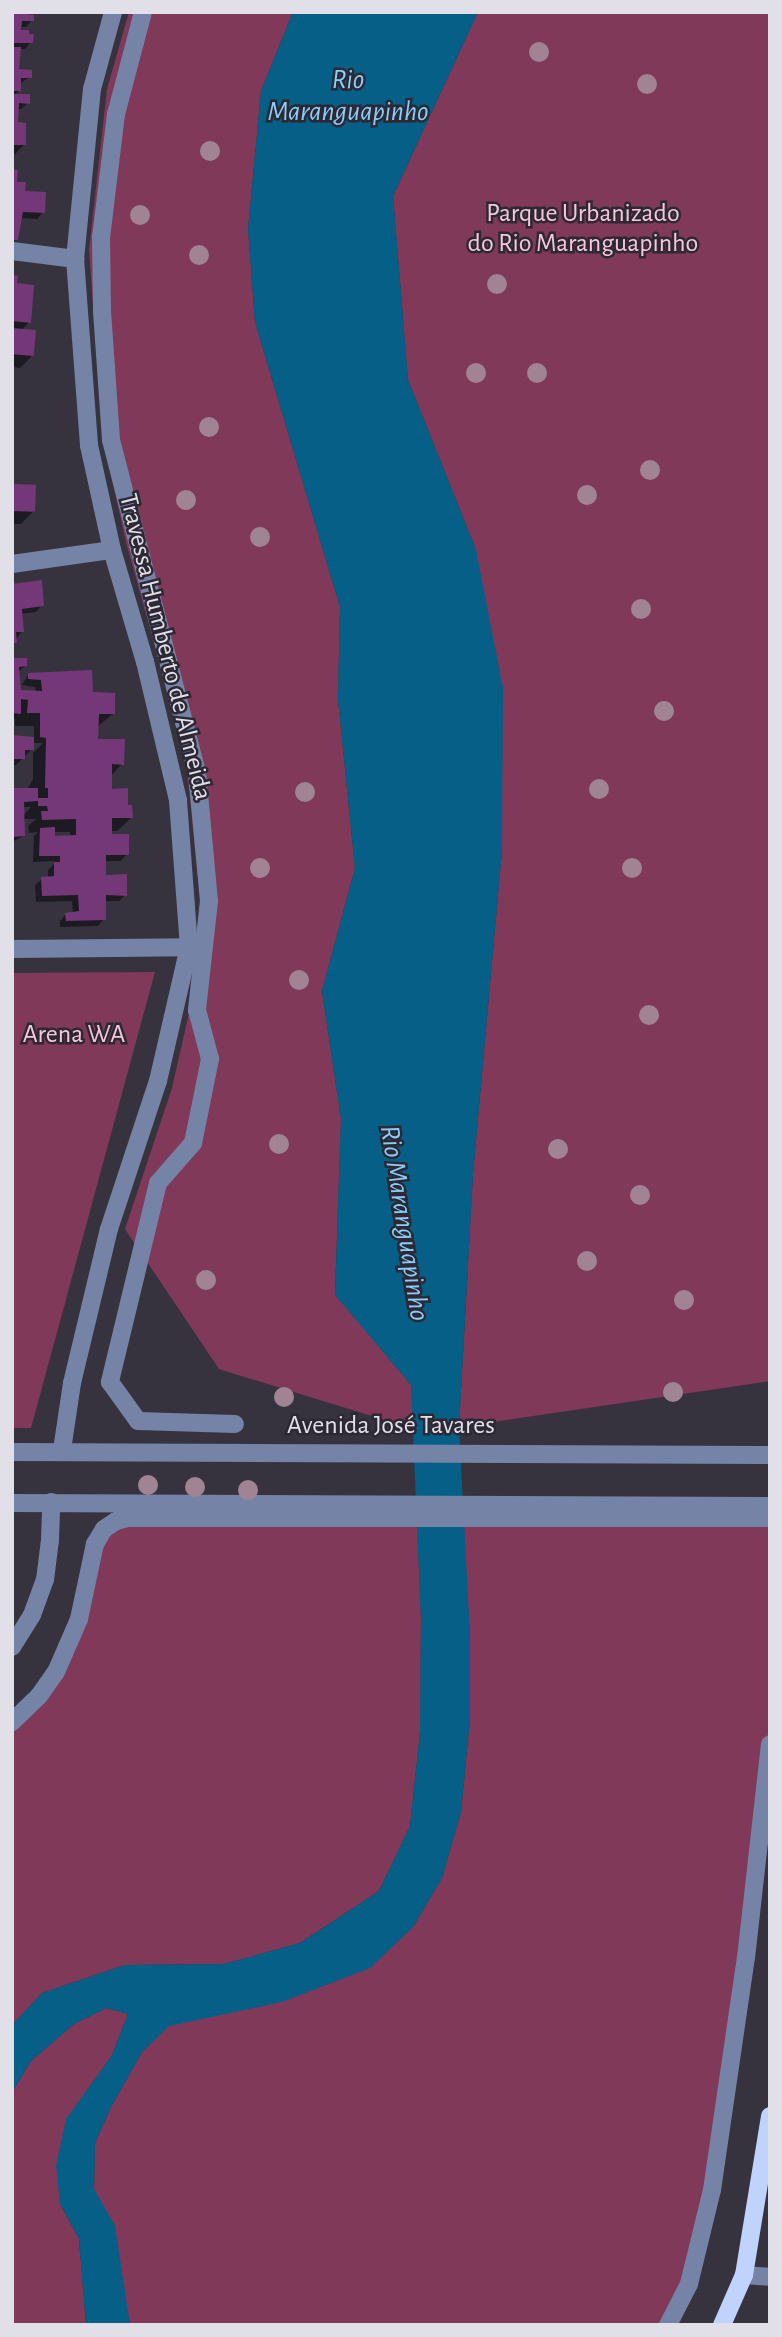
<!DOCTYPE html>
<meta charset="utf-8">
<style>
body{margin:0}
#map{position:relative;width:782px;height:2337px;overflow:hidden;background:#36333f;font-family:"Alegreya Sans",sans-serif}
div>[style]{position:absolute}
.green>*{inset:0;background:#803959}
.water>*{inset:0;background:#055f87}
.shadow>*{inset:0;background:#0007}
.building>*{inset:0;background:#743879;transform-origin:0 0}
.minor>*{height:18px;margin:-9px;padding:0 9px;transform-origin:9px;border-radius:9px;background:#7584a6}
.major>*{height:18px;margin:-9px;padding:0 9px;transform-origin:9px;border-radius:9px;background:#c0d3fd}
.trees>*{width:20px;height:20px;margin:-10px;border-radius:50%;background:#a08493}
span{translate:-50% -50%;white-space:nowrap;text-align:center;line-height:1.15;-webkit-text-stroke:5px #2c2935;paint-order:stroke}
.park-label{font-size:26px;color:#f7c6d8}
.street-label{font-size:26px;color:#e1dfe7}
.water-label{font-size:28px;color:#89cef8;font-style:italic}
.frame{position:absolute;inset:0;border:14px solid #e1dfe7;pointer-events:none}
</style>
<div id="map">
<div class="green">
<div style="clip-path:polygon(129px 12px,293px 12px,261px 91px,248px 229px,255px 322px,340px 607px,338px 699px,355px 868px,322px 991px,341px 1119px,335px 1294px,411px 1385px,414px 1429px,219px 1369px,125px 1229px,172px 1088px,205px 942px,185px 752px,127px 546px,103px 441px,89px 250px,107px 89px)"></div>
<div style="clip-path:polygon(478px 12px,770px 12px,770px 1381px,459px 1427px,473px 1174px,502px 850px,476px 550px,408px 380px,393px 196px)"></div>
<div style="clip-path:polygon(155px 972px,31px 1428px,12px 1428px,12px 973px)"></div>
<div style="clip-path:polygon(417px 1518px,421px 1619px,420px 1732px,410px 1826px,379px 1891px,300px 1943px,224px 1964px,125px 1965px,42px 1993px,12px 2025px,12px 1722px,56px 1672px,89px 1563px,116px 1521px)"></div>
<div style="clip-path:polygon(462px 1518px,770px 1518px,770px 1744px,712px 2190px,668px 2325px,130px 2325px,123px 2288px,94px 2189px,95px 2143px,111px 2107px,142px 2052px,168px 2026px,208px 2015px,413px 1927px,442px 1878px,461px 1812px,470px 1718px,470px 1636px)"></div>
<div style="clip-path:polygon(106px 2008px,128px 2014px,112px 2055px,91px 2088px,60px 2204px,79px 2239px,86px 2325px,12px 2325px,12px 2092px,31px 2061px,74px 2024px)"></div>
</div>
<div class="water">
<div style="clip-path:polygon(293px 12px,478px 12px,393px 196px,408px 380px,476px 550px,503px 688px,502px 850px,473px 1174px,459px 1427px,470px 1636px,470px 1718px,461px 1812px,442px 1878px,413px 1927px,370px 1968px,282px 2002px,169px 2026px,142px 2052px,111px 2107px,95px 2143px,94px 2189px,115px 2226px,130px 2325px,86px 2325px,79px 2239px,60px 2204px,56px 2166px,66px 2119px,112px 2055px,128px 2014px,106px 2008px,74px 2024px,31px 2061px,12px 2092px,12px 2025px,42px 1993px,125px 1965px,224px 1964px,300px 1943px,379px 1891px,410px 1826px,420px 1732px,421px 1619px,411px 1385px,335px 1295px,341px 1119px,322px 991px,355px 868px,338px 699px,340px 607px,255px 322px,248px 229px,261px 91px)"></div>
</div>
<div class="shadow">
<div style="clip-path:polygon(12px 12px,20px 12px,21px 17px,32px 20px,26px 27px,20px 27px,19px 32px,31px 42px,25px 49px,19px 49px,17px 71px,30px 77px,19px 84px,19px 91px,14px 95px,28px 103px,21px 109px,17px 109px,16px 124px,24px 145px,12px 157px)"></div>
<div style="clip-path:polygon(12px 171px,15px 184px,43px 212px,37px 219px,21px 218px,16px 239px,12px 244px)"></div>
<div style="clip-path:polygon(12px 277px,29px 322px,21px 331px,34px 354px,20px 368px,12px 367px)"></div>
<div style="clip-path:polygon(12px 486px,34px 511px,21px 524px,12px 524px)"></div>
<div style="clip-path:polygon(12px 585px,42px 605px,36px 612px,21px 614px,22px 631px,12px 645px)"></div>
<div style="clip-path:polygon(evenodd,12px 660px,25px 666px,17px 673px,18px 695px,36px 692px,35px 687px,22px 685px,28px 675px,91px 694px,114px 713px,97px 727px,97px 741px,122px 764px,110px 777px,110px 790px,126px 807px,131px 818px,117px 831px,110px 831px,111px 836px,127px 854px,121px 861px,104px 861px,104px 877px,125px 895px,119px 901px,104px 901px,104px 919px,98px 926px,60px 927px,60px 921px,66px 914px,73px 914px,72px 901px,36px 902px,35px 885px,42px 879px,48px 878px,48px 870px,54px 864px,54px 861px,33px 862px,34px 836px,38px 832px,29px 833px,28px 826px,36px 819px,23px 819px,23px 836px,12px 842px,12px 790px,27px 790px,33px 779px,33px 753px,43px 743px,33px 743px,32px 749px,16px 765px,12px 765px,12px 737px,34px 739px,34px 726px,15px 726px,15px 719px,12px 719px,12px 660px,23px 807px,31px 807px,23px 816px,23px 807px,12px 660px,53px 832px,70px 832px,70px 837px,53px 837px,53px 832px)"></div>
</div>
<div class="building">
<div style="clip-path:polygon(12px 12px,34px 15px,34px 21px,22px 21px,21px 30px,29px 30px,29px 34px,34px 34px,33px 43px,12px 43px)"></div>
<div style="clip-path:polygon(12px 47px,21px 47px,19px 69px,32px 70px,32px 78px,21px 78px,21px 91px,12px 91px)"></div>
<div style="clip-path:polygon(12px 94px,30px 94px,30px 104px,19px 103px,18px 122px,26px 123px,26px 145px,12px 145px)"></div>
<div style="clip-path:polygon(12px 169px,18px 170px,17px 182px,26px 182px,25px 191px,46px 192px,45px 213px,23px 212px,18px 240px,12px 240px)"></div>
<div style="clip-path:polygon(12px 275px,18px 276px,17px 283px,34px 285px,31px 323px,12px 321px)"></div>
<div style="left:12px;top:328px;width:24px;height:26px;rotate:5deg"></div>
<div style="left:12px;top:484px;width:24px;height:27px;rotate:2deg"></div>
<div style="clip-path:polygon(42px 580px,44px 606px,22px 609px,24px 632px,16px 632px,17px 643px,12px 643px,12px 584px)"></div>
<div style="clip-path:polygon(12px 658px,27px 658px,27px 666px,19px 667px,21px 690px,42px 691px,41px 680px,28px 679px,28px 673px,92px 670px,93px 692px,115px 693px,115px 714px,99px 714px,98px 739px,125px 739px,124px 765px,112px 764px,112px 789px,128px 788px,128px 805px,132px 805px,133px 818px,112px 818px,112px 834px,129px 834px,129px 855px,106px 855px,106px 875px,127px 874px,127px 896px,106px 895px,106px 920px,66px 921px,65px 913px,79px 911px,78px 895px,42px 896px,41px 877px,54px 876px,54px 862px,60px 862px,60px 856px,39px 856px,40px 828px,55px 827px,55px 836px,76px 835px,76px 819px,42px 820px,41px 811px,48px 811px,47px 806px,38px 806px,38px 801px,24px 802px,25px 836px,12px 837px,12px 788px,38px 788px,38px 798px,48px 798px,48px 788px,45px 788px,46px 738px,40px 737px,40px 713px,27px 713px,28px 700px,21px 699px,21px 714px,12px 713px)"></div>
<div style="clip-path:polygon(12px 735px,34px 737px,34px 750px,25px 750px,25px 759px,12px 759px)"></div>
</div>
<div class="minor">
<div style="left:143px;top:12px;width:106px;rotate:104.8deg"></div>
<div style="left:116px;top:114px;width:125px;rotate:96.9deg"></div>
<div style="left:101px;top:238px;width:73px;rotate:89.2deg"></div>
<div style="left:102px;top:311px;width:129px;rotate:86deg"></div>
<div style="left:111px;top:440px;width:343px;rotate:75.5deg"></div>
<div style="left:197px;top:772px;width:130px;rotate:84.7deg"></div>
<div style="left:209px;top:901px;width:110px;rotate:96.3deg"></div>
<div style="left:197px;top:1010px;width:51px;rotate:75.1deg"></div>
<div style="left:210px;top:1059px;width:86px;rotate:101.4deg"></div>
<div style="left:193px;top:1143px;width:53px;rotate:131.2deg"></div>
<div style="left:158px;top:1183px;width:205px;rotate:103.6deg"></div>
<div style="left:110px;top:1382px;width:48px;rotate:54.3deg"></div>
<div style="left:138px;top:1421px;width:97px;rotate:1.8deg"></div>
<div style="left:12px;top:251px;width:64px;rotate:7.2deg"></div>
<div style="left:12px;top:564px;width:101px;rotate:-8deg"></div>
<div style="left:12px;top:949px;width:177px;rotate:-0.6deg"></div>
<div style="left:62px;top:1450px;width:68px;rotate:-81.5deg"></div>
<div style="left:72px;top:1383px;width:158px;rotate:-76.5deg"></div>
<div style="left:109px;top:1229px;width:156px;rotate:-71.7deg"></div>
<div style="left:158px;top:1081px;width:138px;rotate:-77deg"></div>
<div style="left:189px;top:947px;width:147px;rotate:-94.3deg"></div>
<div style="left:178px;top:800px;width:142px;rotate:-103.4deg"></div>
<div style="left:145px;top:662px;width:117px;rotate:-106.4deg"></div>
<div style="left:112px;top:550px;width:107px;rotate:-102.4deg"></div>
<div style="left:89px;top:445px;width:187px;rotate:-94.3deg"></div>
<div style="left:75px;top:259px;width:171px;rotate:-84.3deg"></div>
<div style="left:92px;top:89px;width:80px;rotate:-74.7deg"></div>
<div style="left:12px;top:1452px;width:758px;rotate:0.23deg"></div>
<div style="left:12px;top:1503px;width:758px;rotate:0.23deg"></div>
<div style="left:12px;top:1647px;width:38px;rotate:-58deg"></div>
<div style="left:32px;top:1615px;width:37px;rotate:-70deg"></div>
<div style="left:45px;top:1580px;width:40px;rotate:-82.9deg"></div>
<div style="left:50px;top:1540px;width:38px;rotate:-88deg"></div>
<div style="left:12px;top:1722px;width:37px;rotate:-44deg"></div>
<div style="left:39px;top:1696px;width:29px;rotate:-55deg"></div>
<div style="left:56px;top:1672px;width:58px;rotate:-66.5deg"></div>
<div style="left:79px;top:1619px;width:77px;rotate:-78deg"></div>
<div style="left:95px;top:1544px;width:17px;rotate:-59deg"></div>
<div style="left:104px;top:1529px;width:14px;rotate:-34deg"></div>
<div style="left:116px;top:1521px;width:12px;rotate:-14deg"></div>
<div style="left:128px;top:1518px;width:642px"></div>
<div style="left:744px;top:2275px;width:26px;rotate:4deg"></div>
<div style="left:668px;top:2325px;width:46px;rotate:-62.9deg"></div>
<div style="left:689px;top:2284px;width:97px;rotate:-76.3deg"></div>
<div style="left:712px;top:2190px;width:234px;rotate:-81.7deg"></div>
<div style="left:746px;top:1958px;width:215px;rotate:-83.6deg"></div>
</div>
<div class="major">
<div style="left:722px;top:2325px;width:55px;rotate:-66.3deg"></div>
<div style="left:744px;top:2275px;width:161px;rotate:-80.7deg"></div>
</div>
<div class="trees">
<div style="left:539px;top:52px"></div>
<div style="left:647px;top:84px"></div>
<div style="left:210px;top:151px"></div>
<div style="left:140px;top:215px"></div>
<div style="left:199px;top:255px"></div>
<div style="left:497px;top:284px"></div>
<div style="left:476px;top:373px"></div>
<div style="left:537px;top:373px"></div>
<div style="left:209px;top:427px"></div>
<div style="left:650px;top:470px"></div>
<div style="left:587px;top:495px"></div>
<div style="left:186px;top:500px"></div>
<div style="left:260px;top:537px"></div>
<div style="left:641px;top:609px"></div>
<div style="left:664px;top:711px"></div>
<div style="left:599px;top:789px"></div>
<div style="left:305px;top:792px"></div>
<div style="left:260px;top:868px"></div>
<div style="left:632px;top:868px"></div>
<div style="left:299px;top:980px"></div>
<div style="left:649px;top:1015px"></div>
<div style="left:279px;top:1144px"></div>
<div style="left:558px;top:1149px"></div>
<div style="left:640px;top:1195px"></div>
<div style="left:587px;top:1261px"></div>
<div style="left:206px;top:1280px"></div>
<div style="left:684px;top:1300px"></div>
<div style="left:673px;top:1392px"></div>
<div style="left:284px;top:1397px"></div>
<div style="left:148px;top:1485px"></div>
<div style="left:195px;top:1487px"></div>
<div style="left:248px;top:1490px"></div>
</div>
<div class="park-label">
<span style="left:583px;top:229px">Parque Urbanizado<br>do Rio Maranguapinho</span>
<span style="left:74px;top:1035px">Arena WA</span>
</div>
<div class="street-label">
<span style="left:165px;top:647px;rotate:76deg">Travessa Humberto de Almeida</span>
<span style="left:391px;top:1426px">Avenida José Tavares</span>
</div>
<div class="water-label">
<span style="left:348px;top:96px">Rio<br>Maranguapinho</span>
<span style="left:404px;top:1223px;rotate:81deg">Rio Maranguapinho</span>
</div>
<div class="frame"></div>
</div>
